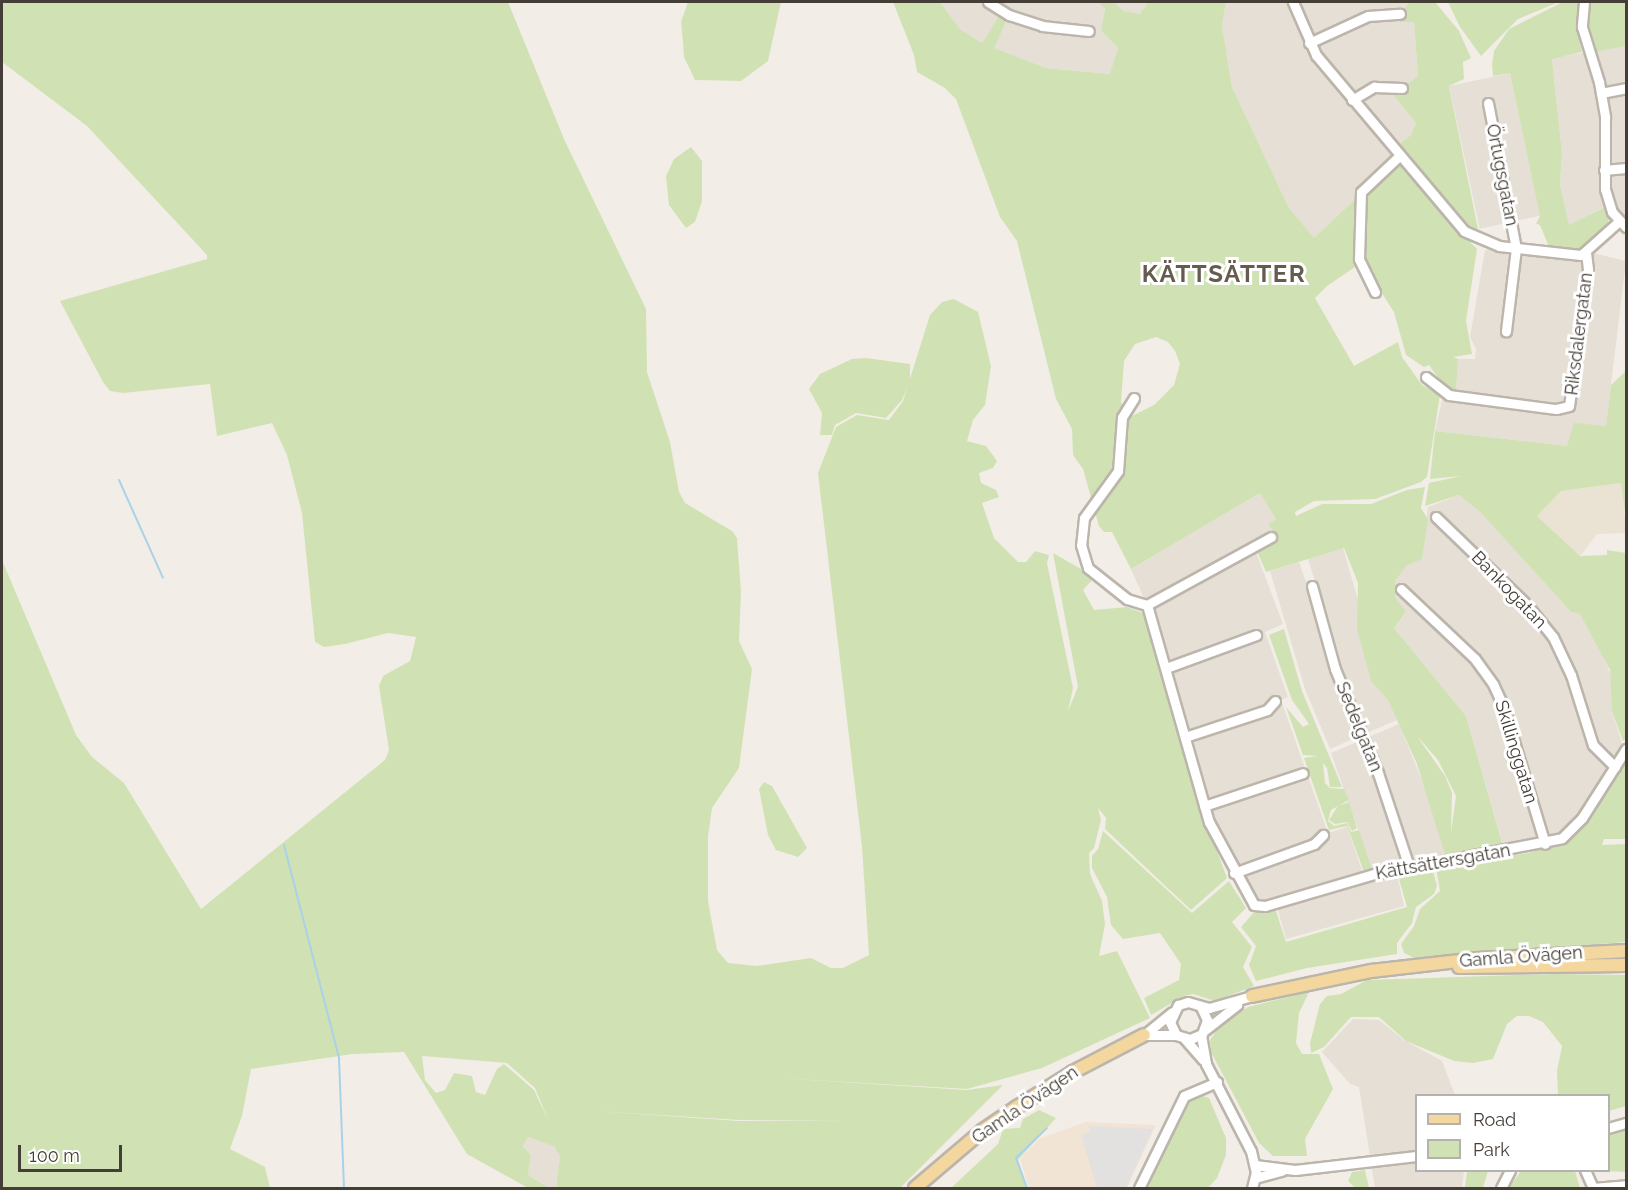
<!DOCTYPE html>
<meta charset="utf-8">
<style>
body{margin:0}
#map{position:relative;width:1628px;height:1190px;overflow:hidden;background:#f2eee7;font-family:Raleway,sans-serif}
div>[style]{position:absolute}
.residential>*{inset:0;background:#e5dfd6;transform-origin:0 0}
.commercial>*{inset:0;background:#f2e4d4}
.education>*{inset:0;background:#eae2d2}
.green>*{inset:0;background:#d0e2b4}
.parking>*{inset:0;background:#e3e1df}
.stream>*{height:2px;margin:-1px;padding:0 1px;transform-origin:1px;border-radius:1px;background:#a9d2e9}
.roads{filter:drop-shadow(2px 0 #bcb5ab) drop-shadow(-2px 0 #bcb5ab) drop-shadow(0 2px #bcb5ab) drop-shadow(0 -2px #bcb5ab)}
.minor>*{height:9px;margin:-4.5px;padding:0 4.5px;transform-origin:4.5px;border-radius:4.5px;background:#fff}
.major>*{height:12px;margin:-6px;padding:0 6px;transform-origin:6px;border-radius:6px;background:#f4d79e}
span{translate:-50% -50%;white-space:nowrap;text-align:center;line-height:1.15;-webkit-text-stroke:6px #fff;paint-order:stroke}
.street-label{font-size:18px;color:#443e37}
.district-label{font-size:24px;color:#665b4f;font-weight:700;letter-spacing:1.5px}
.frame{position:absolute;inset:0;border:3px solid #443e37;pointer-events:none}
.legend{position:absolute;left:1415px;top:1094px;width:195px;height:78px;box-sizing:border-box;background:#fff;border:2px solid #b4b2af;margin:0;padding:8px 10px;list-style:none;font-size:18px;color:#443e37}
.legend li{display:flex;align-items:center;gap:12px;height:30px}
.legend b{width:30px;border:2px solid #b4b2af}
.scale{position:absolute;left:18px;top:1145px;width:104px;height:27px;box-sizing:border-box;border:3px solid #443e37;border-top:0;padding-left:8px;font-size:18px;line-height:21px;white-space:nowrap;color:#443e37;-webkit-text-stroke:4px #fff;paint-order:stroke}
</style>
<div id="map">
<div class="residential">
<div style="clip-path:polygon(940px 2px,1097px 2px,1105px 7px,1101px 31px,1118px 48px,1111px 74px,1046px 68px,993px 48px,1009px 15px,1002px 12px,982px 43px,960px 29px)"></div>
<div style="clip-path:polygon(1114px 2px,1148px 2px,1140px 14px,1123px 12px)"></div>
<div style="clip-path:polygon(1226px 2px,1410px 2px,1400px 14px,1401px 22px,1414px 22px,1418px 76px,1402px 88px,1416px 123px,1411px 135px,1393px 149px,1398px 157px,1313px 239px,1289px 208px,1232px 87px,1222px 26px)"></div>
<div style="clip-path:polygon(1626px 46px,1626px 216px,1604px 207px,1569px 226px,1560px 184px,1562px 153px,1552px 58px)"></div>
<div style="left:1510px;top:73px;width:146px;height:62px;rotate:78deg"></div>
<div style="clip-path:polygon(1516px 248px,1597px 254px,1626px 261px,1606px 426px,1567px 446px,1435px 431px,1443px 396px,1456px 393px,1458px 359px,1475px 359px,1476px 349px,1470px 337px,1485px 250px)"></div>
<div style="clip-path:polygon(1260px 493px,1276px 519px,1268px 524px,1275px 536px,1254px 547px,1283px 624px,1265px 632px,1288px 697px,1281px 700px,1328px 833px,1347px 827px,1364px 876px,1374px 874px,1331px 753px,1399px 724px,1432px 805px,1446px 860px,1396px 870px,1404px 906px,1286px 939px,1276px 903px,1260px 907px,1219px 846px,1147px 605px,1131px 569px)"></div>
<div style="clip-path:polygon(1459px 495px,1481px 513px,1571px 612px,1580px 614px,1595px 635px,1613px 681px,1612px 711px,1626px 756px,1579px 828px,1548px 848px,1506px 855px,1466px 716px,1394px 628px,1406px 613px,1395px 597px,1395px 581px,1405px 566px,1422px 559px,1428px 507px)"></div>
<div style="clip-path:polygon(1343px 548px,1383px 687px,1397px 720px,1330px 749px,1305px 689px,1270px 571px,1299px 562px,1308px 588px,1316px 584px,1308px 559px)"></div>
<div style="clip-path:polygon(1353px 1019px,1379px 1020px,1404px 1040px,1442px 1061px,1455px 1095px,1416px 1096px,1416px 1170px,1464px 1171px,1462px 1188px,1375px 1188px,1359px 1087px,1350px 1084px,1322px 1052px)"></div>
<div style="clip-path:polygon(527px 1137px,553px 1144px,560px 1157px,556px 1188px,549px 1188px,528px 1175px,531px 1155px,523px 1145px)"></div>
</div>
<div class="commercial">
<div style="clip-path:polygon(1085px 1122px,1156px 1125px,1127px 1188px,1029px 1188px,1020px 1159px,1039px 1139px)"></div>
</div>
<div class="education">
<div style="clip-path:polygon(1622px 483px,1626px 533px,1597px 534px,1580px 556px,1537px 516px,1561px 491px)"></div>
</div>
<div class="green">
<div style="clip-path:polygon(evenodd,2px 2px,508px 2px,564px 139px,646px 309px,647px 372px,670px 442px,679px 492px,685px 503px,732px 531px,737px 538px,741px 592px,739px 641px,752px 669px,739px 768px,712px 808px,708px 837px,708px 901px,717px 950px,728px 963px,757px 966px,811px 958px,831px 968px,843px 968px,869px 955px,862px 847px,818px 473px,836px 427px,857px 415px,889px 420px,903px 401px,930px 315px,942px 302px,954px 299px,978px 312px,991px 366px,985px 405px,973px 420px,967px 441px,986px 446px,997px 461px,993px 468px,979px 473px,981px 483px,996px 490px,999px 497px,982px 503px,994px 538px,1018px 562px,1026px 562px,1035px 551px,1049px 555px,1047px 563px,1073px 688px,1068px 711px,1078px 687px,1053px 553px,1095px 577px,1083px 590px,1094px 610px,1127px 607px,1143px 613px,1200px 806px,1227px 878px,1191px 910px,1105px 829px,1106px 818px,1098px 808px,1101px 820px,1094px 848px,1089px 853px,1090px 874px,1102px 901px,1105px 924px,1099px 956px,1117px 951px,1150px 1018px,1042px 1068px,967px 1089px,779px 1078px,967px 1090px,1003px 1085px,900px 1188px,556px 1188px,560px 1157px,554px 1146px,528px 1137px,523px 1146px,531px 1155px,528px 1175px,549px 1188px,528px 1188px,467px 1154px,404px 1052px,353px 1054px,251px 1069px,242px 1116px,230px 1149px,265px 1167px,270px 1188px,2px 1188px,2px 560px,76px 735px,92px 757px,124px 783px,201px 909px,385px 760px,389px 750px,379px 686px,383px 676px,410px 661px,416px 637px,388px 633px,345px 644px,324px 647px,315px 642px,302px 513px,287px 455px,272px 423px,217px 436px,210px 384px,123px 393px,110px 391px,103px 382px,60px 301px,207px 259px,207px 255px,87px 126px,2px 62px,2px 2px,422px 1056px,507px 1063px,535px 1088px,549px 1122px,534px 1090px,504px 1064px,497px 1069px,485px 1095px,476px 1092px,472px 1076px,454px 1073px,445px 1090px,436px 1093px,425px 1080px,422px 1056px,2px 2px,595px 1111px,739px 1120px,846px 1121px,739px 1121px,595px 1111px)"></div>
<div style="clip-path:polygon(688px 2px,781px 2px,768px 61px,741px 81px,695px 80px,684px 57px,683px 43px,681px 22px)"></div>
<div style="clip-path:polygon(evenodd,893px 2px,940px 2px,960px 29px,982px 43px,1002px 11px,1009px 15px,994px 48px,1046px 68px,1110px 74px,1118px 48px,1101px 31px,1105px 8px,1097px 2px,1114px 2px,1123px 11px,1140px 14px,1148px 2px,1226px 2px,1222px 26px,1232px 87px,1289px 208px,1314px 238px,1398px 158px,1393px 149px,1411px 135px,1416px 123px,1388px 88px,1402px 88px,1418px 76px,1414px 22px,1400px 22px,1400px 14px,1410px 2px,1435px 2px,1459px 31px,1471px 58px,1463px 62px,1464px 79px,1449px 86px,1478px 229px,1470px 230px,1471px 243px,1477px 249px,1466px 321px,1472px 354px,1453px 357px,1458px 359px,1456px 393px,1447px 390px,1429px 365px,1424px 367px,1406px 355px,1394px 312px,1365px 267px,1355px 267px,1327px 286px,1315px 298px,1354px 366px,1398px 342px,1402px 357px,1422px 385px,1440px 395px,1427px 477px,1421px 482px,1375px 499px,1314px 501px,1295px 512px,1296px 516px,1322px 504px,1371px 504px,1407px 490px,1425px 487px,1421px 508px,1428px 519px,1422px 559px,1406px 566px,1395px 581px,1395px 597px,1406px 612px,1394px 628px,1466px 716px,1503px 846px,1445px 855px,1417px 764px,1388px 700px,1371px 681px,1357px 629px,1358px 583px,1344px 548px,1266px 572px,1256px 549px,1277px 538px,1268px 524px,1276px 519px,1260px 493px,1131px 569px,1112px 532px,1104px 532px,1099px 526px,1083px 469px,1073px 455px,1072px 429px,1056px 399px,1017px 241px,1000px 217px,956px 99px,945px 88px,917px 72px,914px 55px,893px 2px,1156px 337px,1168px 342px,1175px 351px,1180px 364px,1174px 385px,1154px 405px,1128px 418px,1121px 402px,1124px 361px,1135px 344px,1156px 337px,893px 2px,1417px 736px,1438px 760px,1456px 796px,1451px 833px,1452px 793px,1445px 776px,1417px 736px)"></div>
<div style="clip-path:polygon(1448px 2px,1559px 2px,1518px 19px,1481px 56px,1460px 27px)"></div>
<div style="clip-path:polygon(1563px 2px,1579px 2px,1577px 29px,1582px 52px,1552px 59px,1562px 153px,1560px 184px,1569px 225px,1605px 207px,1610px 218px,1604px 229px,1577px 250px,1549px 247px,1540px 225px,1536px 224px,1540px 216px,1510px 73px,1493px 76px,1492px 65px,1494px 51px,1509px 29px)"></div>
<div style="clip-path:polygon(1590px 2px,1626px 2px,1626px 46px,1594px 52px,1588px 29px)"></div>
<div style="clip-path:polygon(691px 147px,702px 161px,702px 201px,695px 222px,686px 228px,669px 205px,666px 176px,674px 159px)"></div>
<div style="clip-path:polygon(866px 358px,910px 364px,910px 381px,902px 400px,886px 418px,856px 413px,835px 425px,832px 435px,820px 435px,822px 413px,809px 389px,820px 374px,852px 359px)"></div>
<div style="clip-path:polygon(1626px 371px,1626px 520px,1621px 483px,1561px 491px,1537px 516px,1580px 556px,1607px 555px,1607px 550px,1626px 553px,1626px 738px,1623px 741px,1612px 711px,1610px 670px,1580px 614px,1571px 612px,1481px 513px,1459px 495px,1425px 506px,1429px 483px,1461px 476px,1430px 479px,1435px 431px,1567px 446px,1574px 423px,1606px 426px,1611px 385px)"></div>
<div style="clip-path:polygon(1284px 629px,1302px 691px,1342px 787px,1330px 787px,1327px 768px,1323px 763px,1325px 783px,1330px 788px,1344px 789px,1349px 800px,1331px 810px,1328px 821px,1334px 826px,1347px 823px,1351px 832px,1359px 830px,1372px 869px,1364px 872px,1347px 826px,1329px 830px,1304px 758px,1318px 756px,1303px 755px,1286px 707px,1303px 727px,1309px 724px,1292px 700px,1269px 635px)"></div>
<div style="clip-path:polygon(1626px 756px,1626px 839px,1604px 839px,1602px 845px,1626px 844px,1626px 942px,1414px 958px,1404px 953px,1401px 944px,1414px 926px,1420px 909px,1440px 891px,1436px 867px,1529px 853px,1565px 841px,1579px 828px)"></div>
<div style="clip-path:polygon(764px 782px,772px 786px,807px 848px,798px 857px,776px 850px,768px 835px,759px 789px)"></div>
<div style="clip-path:polygon(1349px 802px,1357px 828px,1352px 831px,1347px 822px,1335px 824px,1329px 820px,1338px 806px)"></div>
<div style="clip-path:polygon(1103px 831px,1192px 913px,1229px 881px,1246px 908px,1232px 922px,1252px 947px,1243px 967px,1254px 986px,1215px 1001px,1193px 994px,1184px 996px,1151px 1015px,1144px 998px,1179px 980px,1181px 964px,1160px 933px,1123px 939px,1111px 925px,1107px 897px,1092px 868px,1092px 856px,1098px 849px)"></div>
<div style="clip-path:polygon(1432px 868px,1437px 886px,1434px 894px,1416px 907px,1412px 923px,1397px 943px,1397px 954px,1307px 968px,1256px 981px,1249px 965px,1256px 946px,1241px 927px,1256px 910px,1275px 908px,1286px 942px,1407px 907px,1397px 872px)"></div>
<div style="clip-path:polygon(1553px 974px,1626px 975px,1626px 1106px,1609px 1111px,1608px 1096px,1558px 1095px,1557px 1071px,1562px 1046px,1543px 1022px,1529px 1016px,1517px 1016px,1507px 1024px,1493px 1059px,1473px 1063px,1454px 1061px,1406px 1041px,1379px 1017px,1351px 1017px,1324px 1047px,1311px 1053px,1310px 1043px,1320px 1004px,1327px 996px,1341px 994px,1367px 980px)"></div>
<div style="clip-path:polygon(1309px 992px,1299px 1013px,1296px 1043px,1302px 1054px,1319px 1054px,1333px 1089px,1305px 1139px,1307px 1156px,1273px 1156px,1259px 1143px,1211px 1052px,1210px 1040px,1221px 1024px,1248px 1007px)"></div>
<div style="clip-path:polygon(1199px 1095px,1209px 1098px,1226px 1138px,1226px 1155px,1217px 1178px,1208px 1188px,1142px 1188px,1186px 1099px)"></div>
<div style="clip-path:polygon(1039px 1110px,1056px 1118px,1018px 1160px,1026px 1188px,951px 1188px,998px 1144px,1003px 1129px,1020px 1128px,1023px 1119px)"></div>
<div style="clip-path:polygon(1626px 1129px,1626px 1172px,1605px 1171px,1608px 1170px,1609px 1134px)"></div>
<div style="clip-path:polygon(1365px 1170px,1369px 1188px,1355px 1188px,1348px 1181px,1352px 1172px)"></div>
<div style="clip-path:polygon(1467px 1171px,1488px 1171px,1483px 1188px,1465px 1188px)"></div>
<div style="clip-path:polygon(1521px 1171px,1575px 1171px,1580px 1188px,1509px 1188px)"></div>
</div>
<div class="parking">
<div style="clip-path:polygon(1089px 1126px,1153px 1129px,1126px 1188px,1097px 1188px,1081px 1135px,1090px 1132px)"></div>
</div>
<div class="stream">
<div style="left:119px;top:480px;width:107px;rotate:65.8deg"></div>
<div style="left:284px;top:845px;width:220px;rotate:75.5deg"></div>
<div style="left:339px;top:1058px;width:130px;rotate:87.8deg"></div>
<div style="left:1027px;top:1188px;width:32px;rotate:-110deg"></div>
<div style="left:1016px;top:1158px;width:43px;rotate:-44.1deg"></div>
</div>
<div class="roads">
<div class="minor">
<div style="left:988px;top:2px;width:25px;rotate:32deg"></div>
<div style="left:1009px;top:15px;width:35px;rotate:18deg"></div>
<div style="left:1042px;top:26px;width:47px;rotate:6.1deg"></div>
<div style="left:1293px;top:2px;width:58px;rotate:66.5deg"></div>
<div style="left:1316px;top:55px;width:230px;rotate:49.9deg"></div>
<div style="left:1464px;top:231px;width:38px;rotate:23deg"></div>
<div style="left:1499px;top:246px;width:82px;rotate:6.3deg"></div>
<div style="left:1581px;top:255px;width:50px;rotate:-41.7deg"></div>
<div style="left:1584px;top:2px;width:25px;rotate:95deg"></div>
<div style="left:1582px;top:27px;width:58px;rotate:72.8deg"></div>
<div style="left:1599px;top:82px;width:36px;rotate:80deg"></div>
<div style="left:1605px;top:117px;width:72px;rotate:90deg"></div>
<div style="left:1605px;top:189px;width:24px;rotate:73deg"></div>
<div style="left:1612px;top:212px;width:21px;rotate:47deg"></div>
<div style="left:1309px;top:43px;width:65px;rotate:-24.6deg"></div>
<div style="left:1368px;top:16px;width:32px;rotate:-4deg"></div>
<div style="left:1601px;top:93px;width:25px;rotate:-11deg"></div>
<div style="left:1352px;top:100px;width:26px;rotate:-31deg"></div>
<div style="left:1374px;top:87px;width:28px;rotate:2deg"></div>
<div style="left:1488px;top:103px;width:148px;rotate:79.1deg"></div>
<div style="left:1516px;top:248px;width:84px;rotate:96.9deg"></div>
<div style="left:1604px;top:170px;width:22px;rotate:-5deg"></div>
<div style="left:1375px;top:292px;width:37px;rotate:-116deg"></div>
<div style="left:1359px;top:259px;width:67px;rotate:-88.3deg"></div>
<div style="left:1361px;top:192px;width:51px;rotate:-43.4deg"></div>
<div style="left:1426px;top:377px;width:29px;rotate:38deg"></div>
<div style="left:1449px;top:395px;width:108px;rotate:7.5deg"></div>
<div style="left:1556px;top:409px;width:13px;rotate:-13deg"></div>
<div style="left:1569px;top:406px;width:138px;rotate:-82.1deg"></div>
<div style="left:1588px;top:269px;width:16px;rotate:-97deg"></div>
<div style="left:1134px;top:398px;width:22px;rotate:122deg"></div>
<div style="left:1122px;top:417px;width:54px;rotate:94.2deg"></div>
<div style="left:1118px;top:471px;width:58px;rotate:125.9deg"></div>
<div style="left:1084px;top:518px;width:27px;rotate:96deg"></div>
<div style="left:1081px;top:545px;width:24px;rotate:73deg"></div>
<div style="left:1088px;top:568px;width:50px;rotate:38.5deg"></div>
<div style="left:1127px;top:599px;width:21px;rotate:17deg"></div>
<div style="left:1436px;top:517px;width:127px;rotate:44deg"></div>
<div style="left:1527px;top:605px;width:41px;rotate:50.9deg"></div>
<div style="left:1553px;top:637px;width:42px;rotate:64.7deg"></div>
<div style="left:1571px;top:675px;width:73px;rotate:72.6deg"></div>
<div style="left:1593px;top:745px;width:31px;rotate:45deg"></div>
<div style="left:1271px;top:537px;width:141px;rotate:151.3deg"></div>
<div style="left:1147px;top:605px;width:226px;rotate:74.1deg"></div>
<div style="left:1209px;top:822px;width:94px;rotate:61.5deg"></div>
<div style="left:1254px;top:905px;width:11px;rotate:5deg"></div>
<div style="left:1265px;top:906px;width:114px;rotate:-16.4deg"></div>
<div style="left:1374px;top:874px;width:191px;rotate:-10.8deg"></div>
<div style="left:1562px;top:838px;width:28px;rotate:-45deg"></div>
<div style="left:1582px;top:818px;width:82px;rotate:-57.5deg"></div>
<div style="left:1312px;top:586px;width:86px;rotate:74.5deg"></div>
<div style="left:1335px;top:669px;width:113px;rotate:67.5deg"></div>
<div style="left:1378px;top:773px;width:99px;rotate:71.7deg"></div>
<div style="left:1401px;top:589px;width:102px;rotate:43.4deg"></div>
<div style="left:1475px;top:659px;width:31px;rotate:54deg"></div>
<div style="left:1493px;top:684px;width:23px;rotate:65deg"></div>
<div style="left:1503px;top:705px;width:145px;rotate:73.2deg"></div>
<div style="left:1166px;top:668px;width:96px;rotate:-20.1deg"></div>
<div style="left:1185px;top:737px;width:86px;rotate:-18.2deg"></div>
<div style="left:1267px;top:710px;width:12px;rotate:-48deg"></div>
<div style="left:1204px;top:806px;width:104px;rotate:-18.4deg"></div>
<div style="left:1234px;top:873px;width:85px;rotate:-19.9deg"></div>
<div style="left:1314px;top:844px;width:13px;rotate:-45deg"></div>
<div style="left:1201px;top:1007px;width:14px;rotate:65deg"></div>
<div style="left:1207px;top:1020px;width:15px;rotate:110deg"></div>
<div style="left:1202px;top:1034px;width:13px;rotate:157deg"></div>
<div style="left:1190px;top:1039px;width:15px;rotate:-164deg"></div>
<div style="left:1176px;top:1035px;width:14px;rotate:-115deg"></div>
<div style="left:1170px;top:1022px;width:19px;rotate:-65deg"></div>
<div style="left:1178px;top:1005px;width:10px;rotate:-17deg"></div>
<div style="left:1188px;top:1002px;width:22px;rotate:16deg"></div>
<div style="left:1209px;top:1008px;width:45px;rotate:-15.6deg"></div>
<div style="left:1205px;top:1030px;width:41px;rotate:-38deg"></div>
<div style="left:1144px;top:1035px;width:36px;rotate:-39deg"></div>
<div style="left:1147px;top:1035px;width:29px"></div>
<div style="left:1201px;top:1035px;width:29px;rotate:80deg"></div>
<div style="left:1206px;top:1064px;width:98px;rotate:62.7deg"></div>
<div style="left:1251px;top:1151px;width:22px;rotate:77deg"></div>
<div style="left:1256px;top:1172px;width:16px;rotate:104deg"></div>
<div style="left:1184px;top:1038px;width:29px;rotate:49deg"></div>
<div style="left:1608px;top:1128px;width:19px;rotate:-16deg"></div>
<div style="left:1255px;top:1165px;width:40px;rotate:7.1deg"></div>
<div style="left:1295px;top:1170px;width:122px;rotate:-6.6deg"></div>
<div style="left:1585px;top:1170px;width:20px;rotate:66deg"></div>
<div style="left:1593px;top:1188px;width:33px;rotate:-5deg"></div>
<div style="left:1255px;top:1178px;width:28px;rotate:-15deg"></div>
<div style="left:1139px;top:1188px;width:102px;rotate:-63.9deg"></div>
<div style="left:1184px;top:1096px;width:36px;rotate:-23deg"></div>
<div style="left:1501px;top:1188px;width:20px;rotate:-63deg"></div>
</div>
<div class="major">
<div style="left:1459px;top:967px;width:167px;rotate:-0.7deg"></div>
<div style="left:1252px;top:996px;width:122px;rotate:-11.9deg"></div>
<div style="left:1371px;top:971px;width:107px;rotate:-6.5deg"></div>
<div style="left:1477px;top:959px;width:149px;rotate:-3.1deg"></div>
<div style="left:915px;top:1188px;width:88px;rotate:-40.4deg"></div>
<div style="left:982px;top:1131px;width:42px;rotate:-34.4deg"></div>
<div style="left:1017px;top:1107px;width:66px;rotate:-32deg"></div>
<div style="left:1073px;top:1072px;width:80px;rotate:-27.5deg"></div>
</div>
</div>
<div class="street-label">
<span style="left:1502px;top:175px;rotate:79deg">Örtugsgatan</span>
<span style="left:1579px;top:334px;rotate:-83deg">Riksdalergatan</span>
<span style="left:1509px;top:590px;rotate:46deg">Bankogatan</span>
<span style="left:1359px;top:727px;rotate:68deg">Sedelgatan</span>
<span style="left:1516px;top:752px;rotate:73deg">Skillinggatan</span>
<span style="left:1443px;top:862px;rotate:-10deg">Kättsättersgatan</span>
<span style="left:1521px;top:957px;rotate:-4deg">Gamla Övägen</span>
<span style="left:1025px;top:1105px;rotate:-34deg">Gamla Övägen</span>
</div>
<div class="district-label">
<span style="left:1224px;top:274px">KÄTTSÄTTER</span>
</div>
<div class="frame"></div>
<ul class="legend">
<li><b style="height:8px;background:#f4d79e"></b>Road</li>
<li><b style="height:16px;background:#d0e2b4"></b>Park</li>
</ul>
<div class="scale">100 m</div>
</div>
